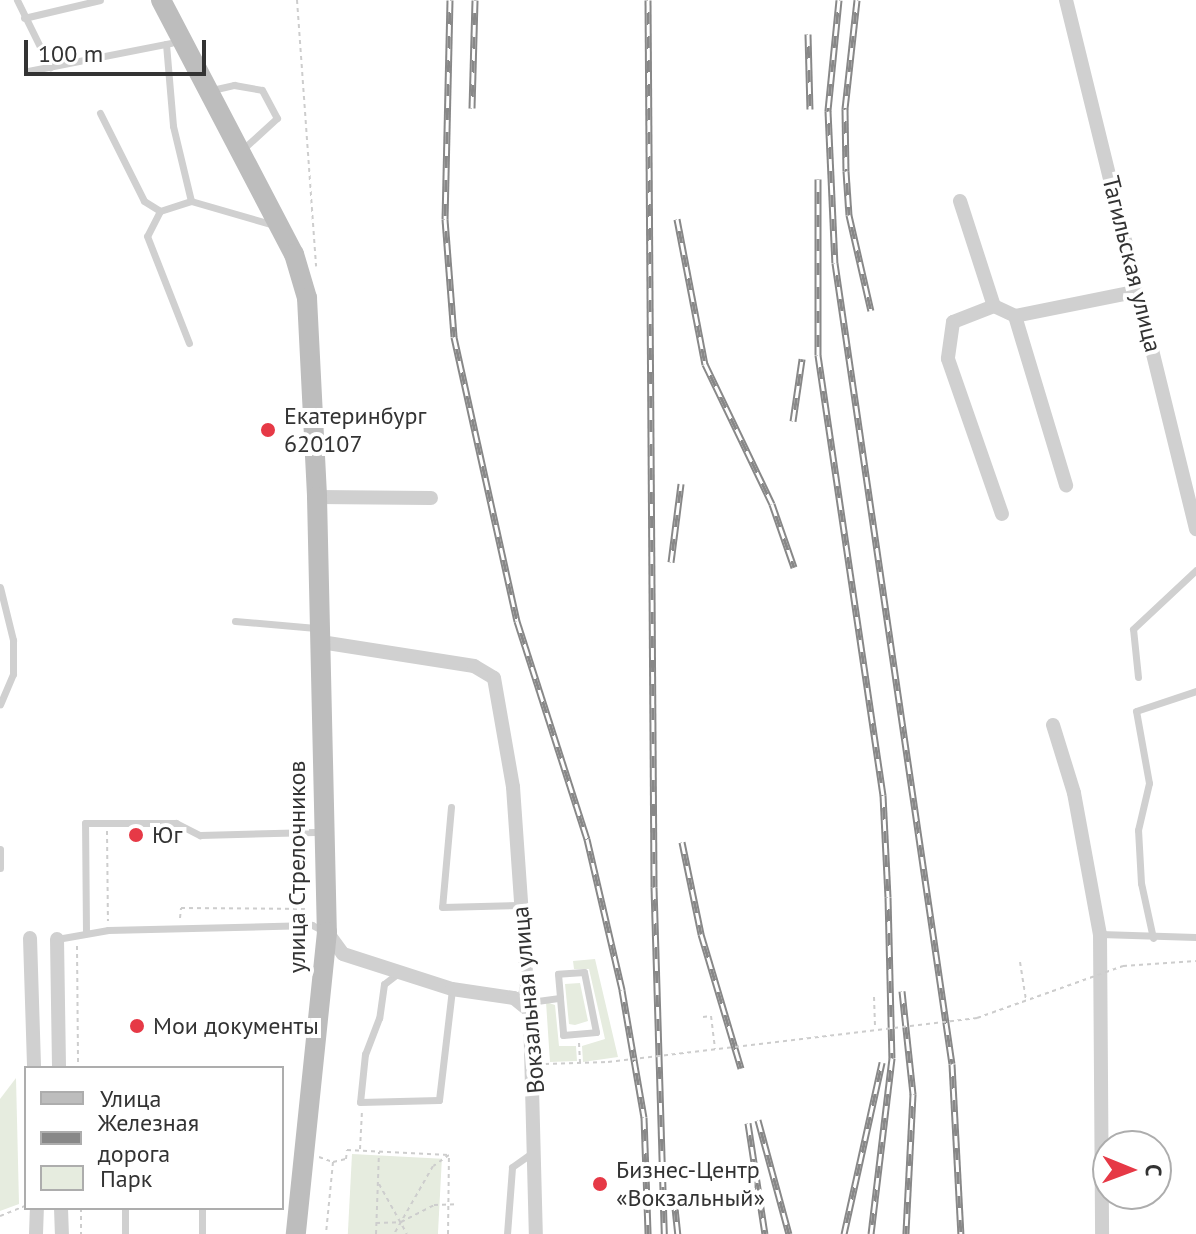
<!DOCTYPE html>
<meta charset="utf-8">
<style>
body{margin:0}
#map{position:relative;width:1196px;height:1234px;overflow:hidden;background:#fff;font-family:"PT Sans",sans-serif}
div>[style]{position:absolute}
.green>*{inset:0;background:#e6ecdf;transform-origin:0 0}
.path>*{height:2px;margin-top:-1px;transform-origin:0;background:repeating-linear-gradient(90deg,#cdcdcd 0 4px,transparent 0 8px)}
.lane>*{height:7px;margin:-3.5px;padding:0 3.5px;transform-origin:3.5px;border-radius:3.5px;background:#d0d0d0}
.street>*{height:14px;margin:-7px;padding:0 7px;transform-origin:7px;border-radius:7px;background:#d0d0d0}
.secondary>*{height:20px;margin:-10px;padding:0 10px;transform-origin:10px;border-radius:10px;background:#bdbdbd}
.rail>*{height:7px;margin-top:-3.5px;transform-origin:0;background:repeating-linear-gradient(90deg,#fff 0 12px,#888 0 24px);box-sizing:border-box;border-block:2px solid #888}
.path-bridge>*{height:2px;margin-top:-1px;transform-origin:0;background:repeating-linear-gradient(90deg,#cdcdcd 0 4px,transparent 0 8px)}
.dots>*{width:22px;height:22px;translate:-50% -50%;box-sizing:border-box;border:4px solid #fff;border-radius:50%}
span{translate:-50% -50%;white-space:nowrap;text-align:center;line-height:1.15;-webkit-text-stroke:8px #fff;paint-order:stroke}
.street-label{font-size:24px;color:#333}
.poi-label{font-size:24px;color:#333}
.left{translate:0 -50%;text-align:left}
.legend{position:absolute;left:24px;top:1066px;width:260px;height:144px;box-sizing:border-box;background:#fff;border:2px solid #adadad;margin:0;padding:10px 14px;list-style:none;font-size:24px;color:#333}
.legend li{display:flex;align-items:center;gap:16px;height:40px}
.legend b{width:40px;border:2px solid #adadad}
.north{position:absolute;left:1092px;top:1130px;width:80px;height:80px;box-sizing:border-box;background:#fff;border:2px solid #adadad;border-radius:50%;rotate:91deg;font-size:22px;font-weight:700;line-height:32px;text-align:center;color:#333}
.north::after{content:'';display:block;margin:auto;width:28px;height:36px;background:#e63946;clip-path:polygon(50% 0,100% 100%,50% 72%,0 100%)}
.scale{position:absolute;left:24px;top:40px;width:182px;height:36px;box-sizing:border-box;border:4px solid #333;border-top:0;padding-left:10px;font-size:24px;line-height:28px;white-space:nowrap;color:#333;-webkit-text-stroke:6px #fff;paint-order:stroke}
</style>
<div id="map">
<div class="green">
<div style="clip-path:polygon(595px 959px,618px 1057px,583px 1062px,582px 1046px,605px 1039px,589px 969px,574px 969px,573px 961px)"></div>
<div style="clip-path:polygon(580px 983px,588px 1021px,575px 1025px,569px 1024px,565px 984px)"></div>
<div style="clip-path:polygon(546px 1002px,555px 1005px,559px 1046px,576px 1046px,577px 1061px,550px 1062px)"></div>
<div style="clip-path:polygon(16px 1078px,19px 1204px,0 1211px,0 1099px)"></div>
<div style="left:352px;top:1154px;width:90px;height:80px;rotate:3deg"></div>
</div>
<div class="path">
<div style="left:297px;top:0;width:267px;rotate:85.9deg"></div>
<div style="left:107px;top:831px;width:90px;rotate:89.4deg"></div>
<div style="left:180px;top:918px;width:10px;rotate:-84deg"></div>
<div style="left:181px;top:908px;width:128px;rotate:0.4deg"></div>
<div style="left:77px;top:946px;width:122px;rotate:89.5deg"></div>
<div style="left:1020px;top:962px;width:37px;rotate:81deg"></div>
<div style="left:1123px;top:966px;width:73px;rotate:-3.9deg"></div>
<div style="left:874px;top:997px;width:32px;rotate:88deg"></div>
<div style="left:703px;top:1017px;width:8px;rotate:-7deg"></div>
<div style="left:711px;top:1016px;width:33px;rotate:83deg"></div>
<div style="left:579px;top:1043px;width:21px;rotate:87deg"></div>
<div style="left:545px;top:1064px;width:63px;rotate:-1.8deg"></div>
<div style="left:360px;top:1149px;width:37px;rotate:-87deg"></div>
<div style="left:319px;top:1157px;width:15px;rotate:20deg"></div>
<div style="left:333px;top:1162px;width:72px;rotate:95.6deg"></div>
<div style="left:333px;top:1162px;width:13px;rotate:-13deg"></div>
<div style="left:346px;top:1159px;width:9px;rotate:-84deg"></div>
<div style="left:347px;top:1150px;width:102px;rotate:2.8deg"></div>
<div style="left:449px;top:1155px;width:19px;rotate:145deg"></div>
<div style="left:433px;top:1166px;width:78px;rotate:119.8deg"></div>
<div style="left:379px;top:1184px;width:57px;rotate:60.8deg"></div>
<div style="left:81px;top:1208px;width:26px;rotate:90deg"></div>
<div style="left:0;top:1216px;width:27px;rotate:-22deg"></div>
<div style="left:376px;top:1223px;width:25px;rotate:-2deg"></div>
<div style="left:401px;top:1222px;width:37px;rotate:-27deg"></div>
<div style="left:434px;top:1205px;width:23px;rotate:-2deg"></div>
<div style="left:376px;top:1234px;width:82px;rotate:-87.9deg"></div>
<div style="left:448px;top:1234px;width:78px;rotate:-89.3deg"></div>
</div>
<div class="lane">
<div style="left:17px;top:0;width:75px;rotate:63.8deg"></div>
<div style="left:24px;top:18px;width:78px;rotate:-13.3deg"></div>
<div style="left:166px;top:44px;width:82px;rotate:85.1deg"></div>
<div style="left:173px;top:126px;width:77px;rotate:76.5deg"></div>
<div style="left:191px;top:201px;width:86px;rotate:16.1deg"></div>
<div style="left:28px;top:71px;width:146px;rotate:-11.1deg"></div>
<div style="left:212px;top:90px;width:23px;rotate:-13deg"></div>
<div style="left:234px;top:85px;width:28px;rotate:10deg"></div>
<div style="left:262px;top:90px;width:32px;rotate:62deg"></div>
<div style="left:277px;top:118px;width:47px;rotate:137.6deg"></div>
<div style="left:100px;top:113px;width:98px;rotate:63.4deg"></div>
<div style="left:144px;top:201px;width:19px;rotate:32deg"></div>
<div style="left:160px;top:211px;width:33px;rotate:-18deg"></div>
<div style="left:160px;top:211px;width:28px;rotate:117deg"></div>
<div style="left:147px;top:236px;width:115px;rotate:68.6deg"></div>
<div style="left:0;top:587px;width:55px;rotate:76.2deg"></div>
<div style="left:13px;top:640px;width:34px;rotate:90deg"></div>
<div style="left:13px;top:674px;width:33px;rotate:113deg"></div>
<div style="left:235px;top:621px;width:81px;rotate:4.9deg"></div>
<div style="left:1138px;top:677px;width:48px;rotate:-95.9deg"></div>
<div style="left:1133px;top:629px;width:86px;rotate:-43.1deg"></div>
<div style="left:451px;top:807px;width:100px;rotate:95.1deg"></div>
<div style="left:442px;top:907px;width:78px;rotate:-1.5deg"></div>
<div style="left:0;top:849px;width:19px;rotate:90deg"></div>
<div style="left:86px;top:933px;width:110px;rotate:-90.5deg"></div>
<div style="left:85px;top:823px;width:91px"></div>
<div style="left:176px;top:823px;width:27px;rotate:27deg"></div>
<div style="left:200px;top:835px;width:115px;rotate:-1.5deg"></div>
<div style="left:1100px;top:934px;width:96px;rotate:1.8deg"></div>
<div style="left:1153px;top:938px;width:56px;rotate:-102.3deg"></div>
<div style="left:1141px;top:883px;width:53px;rotate:-93.2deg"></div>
<div style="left:1138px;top:830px;width:48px;rotate:-76.8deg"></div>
<div style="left:1149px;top:783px;width:73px;rotate:-100.2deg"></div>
<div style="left:1136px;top:711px;width:63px;rotate:-18.4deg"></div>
<div style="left:57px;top:939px;width:52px;rotate:-10deg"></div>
<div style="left:108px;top:930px;width:204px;rotate:-1.4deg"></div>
<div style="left:312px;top:925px;width:13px;rotate:27deg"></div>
<div style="left:397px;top:974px;width:16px;rotate:142deg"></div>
<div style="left:384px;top:984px;width:34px;rotate:98deg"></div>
<div style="left:379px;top:1018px;width:39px;rotate:111deg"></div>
<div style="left:365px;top:1054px;width:48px;rotate:95.9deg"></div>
<div style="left:360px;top:1102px;width:79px;rotate:-1.5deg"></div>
<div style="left:439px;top:1100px;width:112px;rotate:-83.3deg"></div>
<div style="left:523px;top:1003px;width:37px;rotate:-8deg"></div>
<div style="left:560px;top:998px;width:37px;rotate:85deg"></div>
<div style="left:563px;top:1035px;width:33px;rotate:-5deg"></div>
<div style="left:596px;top:1032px;width:61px;rotate:-101.3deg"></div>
<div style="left:584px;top:972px;width:26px;rotate:176deg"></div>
<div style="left:558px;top:974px;width:24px;rotate:85deg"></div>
<div style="left:125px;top:1208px;width:26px;rotate:90deg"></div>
<div style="left:202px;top:1208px;width:26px;rotate:90deg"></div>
<div style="left:507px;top:1234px;width:67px;rotate:-85.7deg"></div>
<div style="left:512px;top:1167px;width:24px;rotate:-35deg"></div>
</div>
<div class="street">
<div style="left:1066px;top:0;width:545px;rotate:76.19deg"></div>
<div style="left:960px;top:201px;width:110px;rotate:72.1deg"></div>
<div style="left:994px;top:306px;width:23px;rotate:25deg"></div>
<div style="left:1015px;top:316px;width:177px;rotate:73.2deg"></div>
<div style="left:994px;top:306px;width:44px;rotate:158.7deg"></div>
<div style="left:953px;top:322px;width:37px;rotate:98deg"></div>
<div style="left:948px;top:359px;width:164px;rotate:70.8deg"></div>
<div style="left:1015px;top:316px;width:126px;rotate:-11.4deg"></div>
<div style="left:317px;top:497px;width:114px;rotate:0.5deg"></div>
<div style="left:321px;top:642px;width:155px;rotate:8.9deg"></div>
<div style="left:474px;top:666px;width:23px;rotate:31deg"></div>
<div style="left:494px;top:678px;width:111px;rotate:80.1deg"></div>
<div style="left:513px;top:787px;width:200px;rotate:86deg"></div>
<div style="left:527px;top:987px;width:16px;rotate:104deg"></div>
<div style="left:1053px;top:725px;width:71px;rotate:72.8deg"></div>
<div style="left:1074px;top:793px;width:143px;rotate:79.6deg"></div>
<div style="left:1100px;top:934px;width:300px;rotate:89.6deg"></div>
<div style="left:327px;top:932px;width:27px;rotate:54deg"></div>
<div style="left:343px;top:954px;width:114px;rotate:17.8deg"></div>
<div style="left:452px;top:989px;width:63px;rotate:8.3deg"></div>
<div style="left:514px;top:998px;width:21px;rotate:39deg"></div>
<div style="left:530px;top:1011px;width:223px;rotate:88.5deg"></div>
<div style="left:30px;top:938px;width:130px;rotate:88.2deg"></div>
<div style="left:57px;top:939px;width:129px;rotate:89.1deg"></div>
<div style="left:61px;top:1208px;width:26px;rotate:88deg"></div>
<div style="left:36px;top:1234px;width:26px;rotate:-88deg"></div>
</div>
<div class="secondary">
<div style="left:161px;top:0;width:287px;rotate:62.4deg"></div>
<div style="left:294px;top:254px;width:46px;rotate:73.5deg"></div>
<div style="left:307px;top:298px;width:199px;rotate:87.1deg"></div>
<div style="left:317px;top:497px;width:435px;rotate:88.7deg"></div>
<div style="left:327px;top:932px;width:304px;rotate:95.9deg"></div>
</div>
<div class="rail">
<div style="left:450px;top:0;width:219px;rotate:91.3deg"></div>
<div style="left:445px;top:219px;width:118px;rotate:85.6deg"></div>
<div style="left:454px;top:337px;width:291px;rotate:77.5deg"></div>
<div style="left:517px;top:621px;width:229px;rotate:72.2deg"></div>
<div style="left:587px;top:839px;width:155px;rotate:76.9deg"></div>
<div style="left:622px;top:990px;width:129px;rotate:80.2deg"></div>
<div style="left:644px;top:1117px;width:117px;rotate:88deg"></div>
<div style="left:648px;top:0;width:887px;rotate:89.61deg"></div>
<div style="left:654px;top:887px;width:347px;rotate:88.3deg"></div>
<div style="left:839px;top:0;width:112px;rotate:95.7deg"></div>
<div style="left:828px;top:111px;width:152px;rotate:87.4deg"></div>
<div style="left:835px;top:263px;width:809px;rotate:81.69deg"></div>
<div style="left:952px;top:1064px;width:170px;rotate:87deg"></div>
<div style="left:857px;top:0;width:110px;rotate:96.3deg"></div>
<div style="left:845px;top:109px;width:62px;rotate:89.1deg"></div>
<div style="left:846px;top:171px;width:44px;rotate:86.1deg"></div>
<div style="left:849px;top:215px;width:98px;rotate:77.1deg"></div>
<div style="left:808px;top:34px;width:75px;rotate:88.5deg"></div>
<div style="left:472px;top:108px;width:108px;rotate:-88.4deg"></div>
<div style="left:818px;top:179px;width:176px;rotate:90deg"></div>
<div style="left:818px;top:355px;width:445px;rotate:81.6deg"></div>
<div style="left:883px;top:795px;width:102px;rotate:87.2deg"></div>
<div style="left:888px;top:897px;width:161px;rotate:88.6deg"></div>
<div style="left:892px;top:1058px;width:177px;rotate:96.8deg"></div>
<div style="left:677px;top:219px;width:148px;rotate:79.1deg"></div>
<div style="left:705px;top:364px;width:155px;rotate:64.4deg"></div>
<div style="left:772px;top:504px;width:67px;rotate:70.8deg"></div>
<div style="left:793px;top:421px;width:63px;rotate:-81.7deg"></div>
<div style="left:671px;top:562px;width:79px;rotate:-82.7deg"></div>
<div style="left:682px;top:842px;width:94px;rotate:78.3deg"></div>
<div style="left:701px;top:934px;width:140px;rotate:73.4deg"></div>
<div style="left:902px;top:991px;width:104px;rotate:83.9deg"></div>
<div style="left:913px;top:1094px;width:140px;rotate:92.9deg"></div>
<div style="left:758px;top:1120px;width:118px;rotate:74.8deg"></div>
<div style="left:748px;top:1123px;width:112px;rotate:81.3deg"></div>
<div style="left:674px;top:1198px;width:36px;rotate:84deg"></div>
<div style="left:844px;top:1234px;width:176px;rotate:-77.5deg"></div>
</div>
<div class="path-bridge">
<div style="left:608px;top:1062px;width:372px;rotate:-6.8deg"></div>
<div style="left:977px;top:1018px;width:155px;rotate:-19.6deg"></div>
</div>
<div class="dots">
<div style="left:268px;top:430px;background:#e63946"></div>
<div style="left:136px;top:835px;background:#e63946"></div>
<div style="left:137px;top:1026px;background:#e63946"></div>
<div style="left:600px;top:1184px;background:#e63946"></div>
</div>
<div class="street-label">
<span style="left:1132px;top:264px;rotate:76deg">Тагильская улица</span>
<span style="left:297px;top:867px;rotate:-90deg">улица Стрелочников</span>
<span style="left:528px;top:1000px;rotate:-95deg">Вокзальная улица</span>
</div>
<div class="poi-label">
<span class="left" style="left:284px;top:430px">Екатеринбург<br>620107</span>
<span class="left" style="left:152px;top:835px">Юг</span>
<span class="left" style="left:153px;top:1026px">Мои документы</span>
<span class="left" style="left:616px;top:1184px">Бизнес-Центр<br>«Вокзальный»</span>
</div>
<ul class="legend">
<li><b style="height:10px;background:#bdbdbd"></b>Улица</li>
<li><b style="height:10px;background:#888"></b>Железная дорога</li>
<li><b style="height:22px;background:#e6ecdf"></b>Парк</li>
</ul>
<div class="north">С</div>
<div class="scale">100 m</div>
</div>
